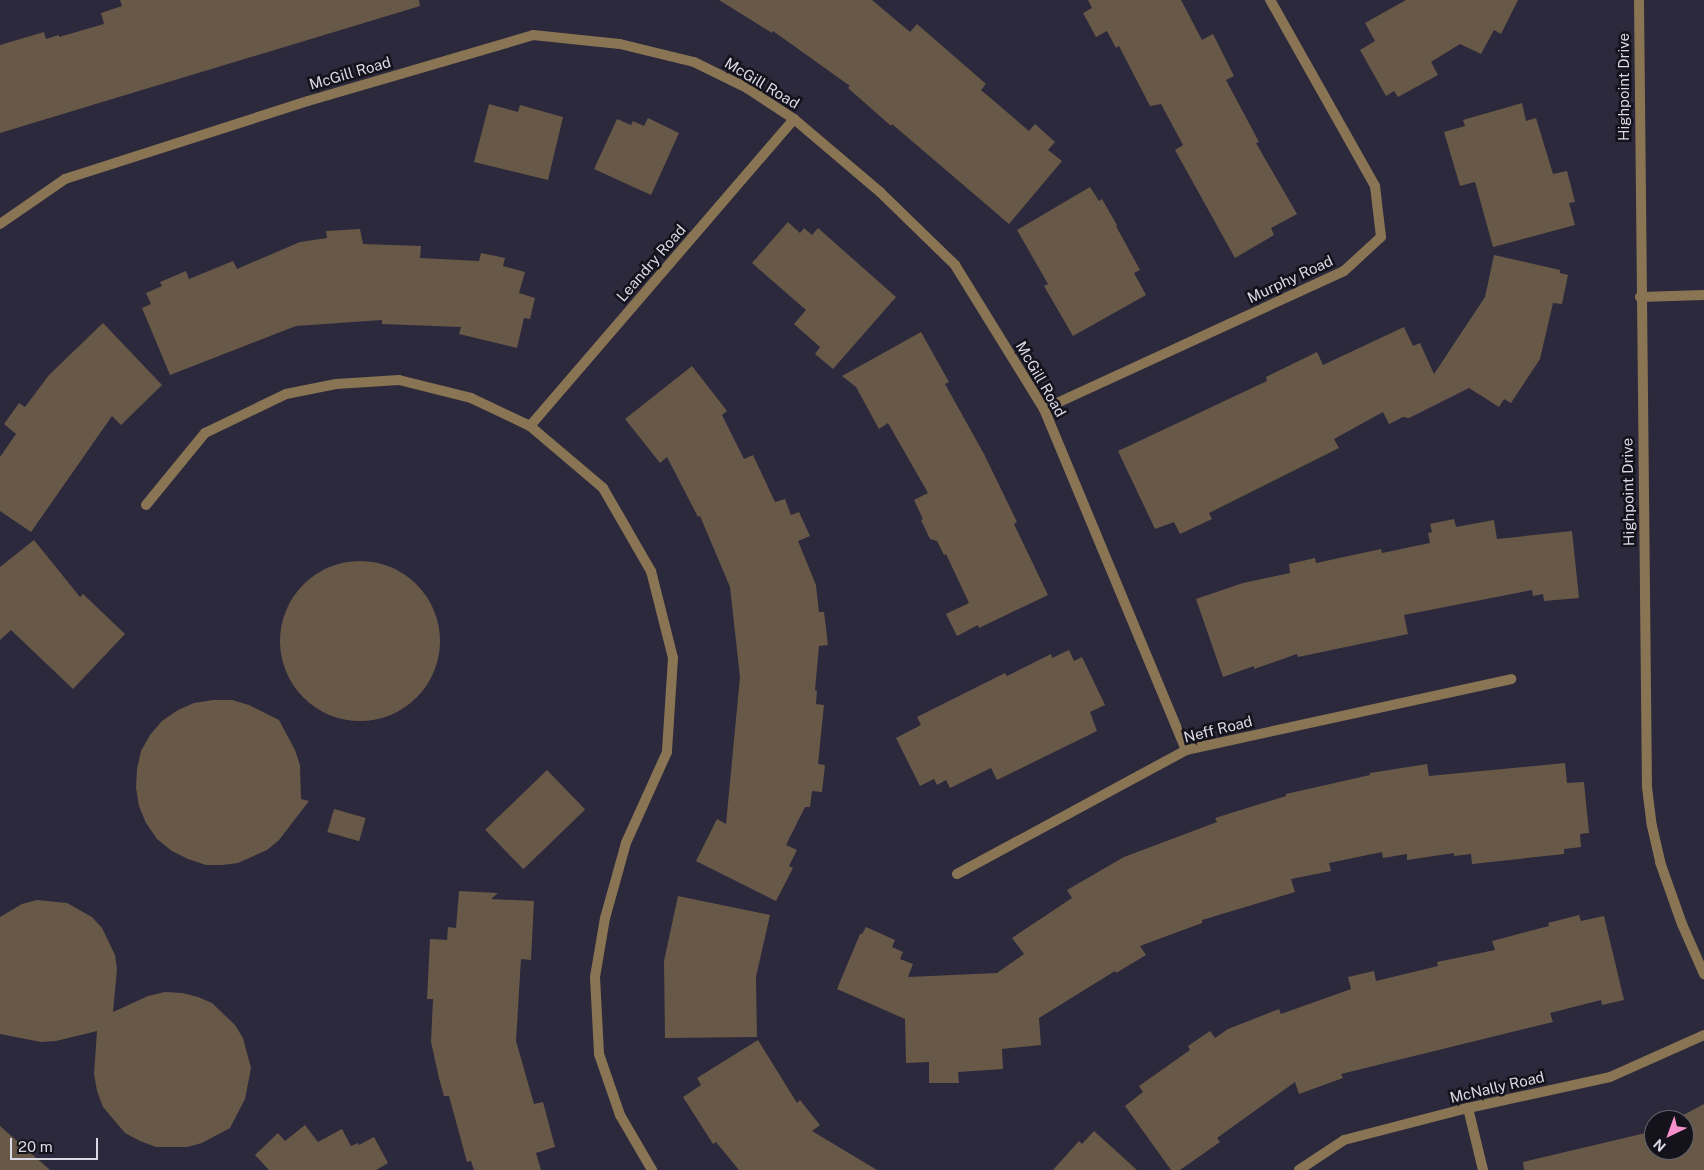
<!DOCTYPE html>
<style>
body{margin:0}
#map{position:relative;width:1704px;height:1170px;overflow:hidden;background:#2b293b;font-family:"Public Sans",sans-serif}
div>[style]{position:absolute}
.building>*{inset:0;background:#685848;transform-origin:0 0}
.round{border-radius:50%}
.minor>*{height:10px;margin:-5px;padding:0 5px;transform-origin:5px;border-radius:5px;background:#897454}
.tertiary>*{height:10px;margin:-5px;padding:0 5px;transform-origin:5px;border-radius:5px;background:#897454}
span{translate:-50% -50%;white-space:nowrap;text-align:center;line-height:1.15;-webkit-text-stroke:5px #14131b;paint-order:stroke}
.street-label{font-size:15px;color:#dadae6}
.north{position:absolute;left:1644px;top:1110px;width:50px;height:50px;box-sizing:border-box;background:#14131b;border:1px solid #63636c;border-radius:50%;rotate:222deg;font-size:14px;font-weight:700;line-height:20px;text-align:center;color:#dadae6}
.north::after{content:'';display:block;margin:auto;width:18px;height:22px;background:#f890cb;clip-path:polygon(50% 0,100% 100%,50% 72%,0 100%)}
.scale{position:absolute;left:10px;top:1138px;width:88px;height:22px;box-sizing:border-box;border:2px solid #dadae6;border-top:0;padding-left:6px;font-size:15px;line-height:18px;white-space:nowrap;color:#dadae6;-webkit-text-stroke:4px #14131b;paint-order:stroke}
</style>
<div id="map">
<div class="building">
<div style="clip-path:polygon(120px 0,419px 0,420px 6px,0 133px,0 45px,44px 32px,46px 39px,59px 35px,59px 37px,104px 24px,101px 13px,122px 6px)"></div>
<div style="clip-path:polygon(719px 0,872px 0,910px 32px,917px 24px,986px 84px,981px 90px,1029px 131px,1035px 124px,1055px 142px,1048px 150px,1062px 161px,1009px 224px,892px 124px,891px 126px,848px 88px,850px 86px,773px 31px,772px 33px)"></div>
<div style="clip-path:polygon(1088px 0,1181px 0,1202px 40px,1213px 34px,1234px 76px,1226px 80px,1259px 142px,1256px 143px,1297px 214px,1271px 228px,1274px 235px,1235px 258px,1175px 150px,1183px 145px,1161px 104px,1150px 106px,1119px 46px,1116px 48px,1107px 31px,1096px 37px,1083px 13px,1092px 8px)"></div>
<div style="clip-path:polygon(1406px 0,1518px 0,1501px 34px,1494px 30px,1481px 54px,1460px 44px,1431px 62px,1438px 75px,1398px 97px,1394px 91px,1386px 96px,1360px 50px,1375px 41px,1365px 23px)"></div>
<div style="clip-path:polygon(1522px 103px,1526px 121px,1536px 118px,1553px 174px,1567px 171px,1575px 202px,1569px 203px,1575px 225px,1493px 247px,1475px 182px,1460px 186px,1444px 132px,1465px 126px,1463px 120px)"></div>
<div style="clip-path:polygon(489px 104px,518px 112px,520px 105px,563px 117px,548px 180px,474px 162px)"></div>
<div style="clip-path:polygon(648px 118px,679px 133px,651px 195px,594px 169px,617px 119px,631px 125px,633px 121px,644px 126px)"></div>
<div style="clip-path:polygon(1090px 187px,1099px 201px,1102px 199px,1117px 225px,1116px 226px,1140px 270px,1134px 273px,1146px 295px,1073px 336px,1044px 286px,1048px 284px,1017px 230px)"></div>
<div style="clip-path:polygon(788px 222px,800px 233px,804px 228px,812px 235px,818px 228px,896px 297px,833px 369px,815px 354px,820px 347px,794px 324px,806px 310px,752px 263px)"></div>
<div style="clip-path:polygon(360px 229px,363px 244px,421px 246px,420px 258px,479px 261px,481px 253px,505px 258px,503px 266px,525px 272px,519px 293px,535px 298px,530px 319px,524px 318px,517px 348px,459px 334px,461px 327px,382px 324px,382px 320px,296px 326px,170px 375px,142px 308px,151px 304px,146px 293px,162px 286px,160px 282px,186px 271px,189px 279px,233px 261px,237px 269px,300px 242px,327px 238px,326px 231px)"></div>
<div style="clip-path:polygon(1494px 255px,1560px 270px,1560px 273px,1568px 275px,1562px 304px,1553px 303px,1540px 359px,1511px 403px,1504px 399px,1499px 407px,1469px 388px,1409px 418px,1403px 417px,1389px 424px,1383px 412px,1334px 439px,1339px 448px,1209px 513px,1212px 519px,1180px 534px,1174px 522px,1155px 529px,1118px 451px,1267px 381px,1266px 377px,1317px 352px,1323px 365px,1404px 327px,1413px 346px,1420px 343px,1434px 374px,1485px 297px)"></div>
<div style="clip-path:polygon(103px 323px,162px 385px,121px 425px,112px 416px,31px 532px,0 511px,0 457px,16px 434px,4px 424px,19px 403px,25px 407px,49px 375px)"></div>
<div style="clip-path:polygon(921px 332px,949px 382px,945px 384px,984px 454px,1017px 522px,1014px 524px,1048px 595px,979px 628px,978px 625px,957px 636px,946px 614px,969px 603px,946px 554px,944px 555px,937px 541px,930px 539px,921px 520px,923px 519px,914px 500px,928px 493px,888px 423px,879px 429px,856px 387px,842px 376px)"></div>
<div style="clip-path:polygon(692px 366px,727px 411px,722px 415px,744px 459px,753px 455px,775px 502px,785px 499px,791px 515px,799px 512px,810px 536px,798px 541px,816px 585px,819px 612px,824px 612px,828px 645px,819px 646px,815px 690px,817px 691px,816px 704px,824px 705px,818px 764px,825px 765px,822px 792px,812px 791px,810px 807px,805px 807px,786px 845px,797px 850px,789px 866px,793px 868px,776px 901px,696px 861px,717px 819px,726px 824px,740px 677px,730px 587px,700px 516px,698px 517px,667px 457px,660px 463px,625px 419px)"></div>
<div style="clip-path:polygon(1454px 519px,1456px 527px,1494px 520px,1497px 539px,1572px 531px,1579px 598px,1544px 601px,1543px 594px,1533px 596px,1532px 590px,1404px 615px,1408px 634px,1298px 657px,1297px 654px,1254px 669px,1254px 666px,1223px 677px,1196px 599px,1243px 583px,1290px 573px,1289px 564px,1315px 558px,1316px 563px,1381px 549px,1382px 553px,1430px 543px,1428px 533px,1432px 532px,1430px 524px)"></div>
<div style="clip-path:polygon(34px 540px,80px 597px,83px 594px,125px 634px,73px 689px,11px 630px,0 640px,0 567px)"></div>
<div class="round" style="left:280px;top:561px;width:160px;height:160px"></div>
<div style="clip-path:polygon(1069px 650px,1074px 661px,1082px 657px,1105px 705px,1090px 712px,1097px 731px,997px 780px,991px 768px,950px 788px,946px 780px,937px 785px,934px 779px,920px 786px,896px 738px,921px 725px,917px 717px,1005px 673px,1007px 676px,1051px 654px,1052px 658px)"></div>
<div style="clip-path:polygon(213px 700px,232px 700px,249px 705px,279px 720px,295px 750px,300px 765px,301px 799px,309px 801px,279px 840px,267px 850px,238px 863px,222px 865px,206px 865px,188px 859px,172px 851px,157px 839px,146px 823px,139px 806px,136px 788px,137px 769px,141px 751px,150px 735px,162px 721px,178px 710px,194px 703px)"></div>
<div style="clip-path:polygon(1565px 763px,1567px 783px,1584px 782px,1589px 833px,1580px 834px,1581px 847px,1564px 849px,1564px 854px,1472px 864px,1471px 854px,1454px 856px,1454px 853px,1407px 860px,1407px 854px,1383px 858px,1382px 852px,1329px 863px,1331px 871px,1291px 879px,1295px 892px,1202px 920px,1202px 923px,1140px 946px,1146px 955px,1116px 973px,1115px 971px,1039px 1018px,1041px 1045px,1002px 1049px,1003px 1069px,958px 1072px,959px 1083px,929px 1083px,929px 1062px,906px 1063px,905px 1019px,837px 989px,860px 934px,862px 934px,866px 927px,895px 940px,892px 947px,903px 952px,900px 959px,913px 964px,908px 977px,997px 973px,1024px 954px,1012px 938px,1072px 898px,1067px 890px,1124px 857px,1217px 822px,1215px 818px,1286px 796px,1286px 794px,1370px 775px,1370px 773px,1427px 764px,1429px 776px)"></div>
<div style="left:547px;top:770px;width:55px;height:86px;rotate:46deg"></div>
<div style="left:334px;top:809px;width:33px;height:24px;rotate:16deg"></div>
<div style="clip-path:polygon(459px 891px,498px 893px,491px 899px,534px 901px,531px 960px,521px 959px,516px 1041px,534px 1104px,543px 1102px,555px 1147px,536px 1153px,541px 1170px,474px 1170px,471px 1161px,467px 1162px,449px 1096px,444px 1096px,439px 1078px,431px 1042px,433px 999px,427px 999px,430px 939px,447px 940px,448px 927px,456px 928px)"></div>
<div style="clip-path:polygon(678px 896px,770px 915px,756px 977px,757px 1037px,665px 1038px,664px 961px)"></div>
<div style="clip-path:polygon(37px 900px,67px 903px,92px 917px,102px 928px,115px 955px,117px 969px,113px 1012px,148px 996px,165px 992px,182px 993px,198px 997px,212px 1003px,235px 1025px,243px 1038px,251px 1068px,245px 1099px,230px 1128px,202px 1143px,187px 1147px,156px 1147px,140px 1141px,125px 1133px,103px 1107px,97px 1091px,94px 1074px,97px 1031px,56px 1041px,41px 1042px,0 1034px,0 917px,22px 904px)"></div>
<div style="clip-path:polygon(1579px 915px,1581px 921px,1604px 916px,1624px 1000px,1602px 1005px,1601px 1000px,1550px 1013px,1553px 1022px,1341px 1074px,1343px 1078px,1299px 1094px,1295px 1082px,1217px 1138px,1220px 1142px,1180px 1170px,1171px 1170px,1125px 1106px,1143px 1092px,1139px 1086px,1190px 1050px,1188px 1046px,1210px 1031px,1215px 1038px,1228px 1029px,1279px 1009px,1281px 1014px,1351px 989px,1348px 977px,1374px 971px,1376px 981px,1438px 966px,1437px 962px,1495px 950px,1492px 941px,1549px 926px,1548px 923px)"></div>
<div style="clip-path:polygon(758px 1040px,797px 1103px,800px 1100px,820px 1125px,812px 1131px,877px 1170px,739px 1170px,716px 1142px,713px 1144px,683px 1097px,701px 1085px,697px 1078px)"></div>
<div style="clip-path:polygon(1704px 1104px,1704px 1170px,1524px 1170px,1523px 1162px,1654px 1131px,1654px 1150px,1684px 1150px,1684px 1120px,1674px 1120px)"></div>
<div style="clip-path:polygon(305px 1125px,318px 1142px,342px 1129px,351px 1146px,358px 1143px,359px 1145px,374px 1137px,388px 1163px,376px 1170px,269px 1170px,255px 1155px,278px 1133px,285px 1141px)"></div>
<div style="clip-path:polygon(0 1126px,50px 1170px,0 1170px)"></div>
<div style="clip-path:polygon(1094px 1131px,1137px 1170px,1053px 1170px,1079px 1141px,1082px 1144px)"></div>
</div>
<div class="minor">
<div style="left:0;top:224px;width:79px;rotate:-34.7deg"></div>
<div style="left:65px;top:179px;width:255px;rotate:-17.8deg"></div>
<div style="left:308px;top:101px;width:234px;rotate:-16.3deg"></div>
<div style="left:533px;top:35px;width:87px;rotate:5.9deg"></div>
<div style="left:620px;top:44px;width:76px;rotate:13.7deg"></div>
<div style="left:694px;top:62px;width:59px;rotate:26.1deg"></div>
<div style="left:747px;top:88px;width:56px;rotate:33.4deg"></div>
<div style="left:794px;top:119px;width:113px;rotate:40.3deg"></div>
<div style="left:880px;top:192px;width:105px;rotate:44.2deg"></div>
<div style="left:955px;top:265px;width:169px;rotate:58.3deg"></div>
<div style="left:1044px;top:409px;width:369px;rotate:67.4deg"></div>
<div style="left:1640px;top:297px;width:64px;rotate:-1.8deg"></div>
<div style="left:1044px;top:409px;width:330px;rotate:-24.7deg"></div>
<div style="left:1344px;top:271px;width:50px;rotate:-42.6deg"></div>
<div style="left:1381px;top:237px;width:51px;rotate:-96.7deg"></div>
<div style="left:1375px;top:186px;width:214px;rotate:-119.4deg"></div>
<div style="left:530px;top:426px;width:405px;rotate:-49.3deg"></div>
<div style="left:146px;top:505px;width:93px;rotate:-50.7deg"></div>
<div style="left:205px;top:433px;width:90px;rotate:-25.7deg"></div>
<div style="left:286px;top:394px;width:51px;rotate:-11.3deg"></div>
<div style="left:336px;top:384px;width:63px;rotate:-3.6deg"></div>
<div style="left:399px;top:380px;width:74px;rotate:14deg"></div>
<div style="left:471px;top:398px;width:65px;rotate:25.4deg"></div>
<div style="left:530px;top:426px;width:96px;rotate:40.3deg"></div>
<div style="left:603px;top:488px;width:96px;rotate:60deg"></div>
<div style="left:651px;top:571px;width:90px;rotate:75.8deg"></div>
<div style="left:673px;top:658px;width:94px;rotate:93.7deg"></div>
<div style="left:667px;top:752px;width:100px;rotate:114.3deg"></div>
<div style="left:626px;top:843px;width:78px;rotate:105.6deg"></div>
<div style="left:605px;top:918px;width:60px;rotate:99.6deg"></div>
<div style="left:595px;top:977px;width:77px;rotate:87deg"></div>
<div style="left:599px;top:1054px;width:65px;rotate:71deg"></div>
<div style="left:620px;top:1115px;width:64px;rotate:59.8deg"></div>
<div style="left:957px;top:874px;width:260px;rotate:-28.4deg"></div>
<div style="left:1186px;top:750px;width:333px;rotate:-12.3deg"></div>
<div style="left:1468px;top:1108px;width:64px;rotate:76.4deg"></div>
<div style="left:1299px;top:1170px;width:54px;rotate:-33.7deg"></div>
<div style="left:1344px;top:1140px;width:128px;rotate:-14.5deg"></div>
<div style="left:1468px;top:1108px;width:145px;rotate:-12.3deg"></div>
<div style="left:1610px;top:1077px;width:103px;rotate:-24.1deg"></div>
</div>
<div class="tertiary">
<div style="left:1639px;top:0;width:787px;rotate:89.42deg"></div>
<div style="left:1647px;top:787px;width:39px;rotate:83deg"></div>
<div style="left:1652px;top:826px;width:37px;rotate:77deg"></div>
<div style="left:1660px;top:862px;width:66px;rotate:70.5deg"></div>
<div style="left:1682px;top:924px;width:55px;rotate:66.3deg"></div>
</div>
<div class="street-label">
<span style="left:350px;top:73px;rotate:-16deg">McGill Road</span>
<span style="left:762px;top:83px;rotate:31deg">McGill Road</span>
<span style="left:1624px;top:87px;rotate:-90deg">Highpoint Drive</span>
<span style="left:651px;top:263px;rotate:-49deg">Leandry Road</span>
<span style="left:1290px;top:279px;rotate:-25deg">Murphy Road</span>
<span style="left:1041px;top:379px;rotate:60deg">McGill Road</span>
<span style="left:1628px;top:492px;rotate:-91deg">Highpoint Drive</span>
<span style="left:1218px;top:729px;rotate:-14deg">Neff Road</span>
<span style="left:1497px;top:1087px;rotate:-13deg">McNally Road</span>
</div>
<div class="north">N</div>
<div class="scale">20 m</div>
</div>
